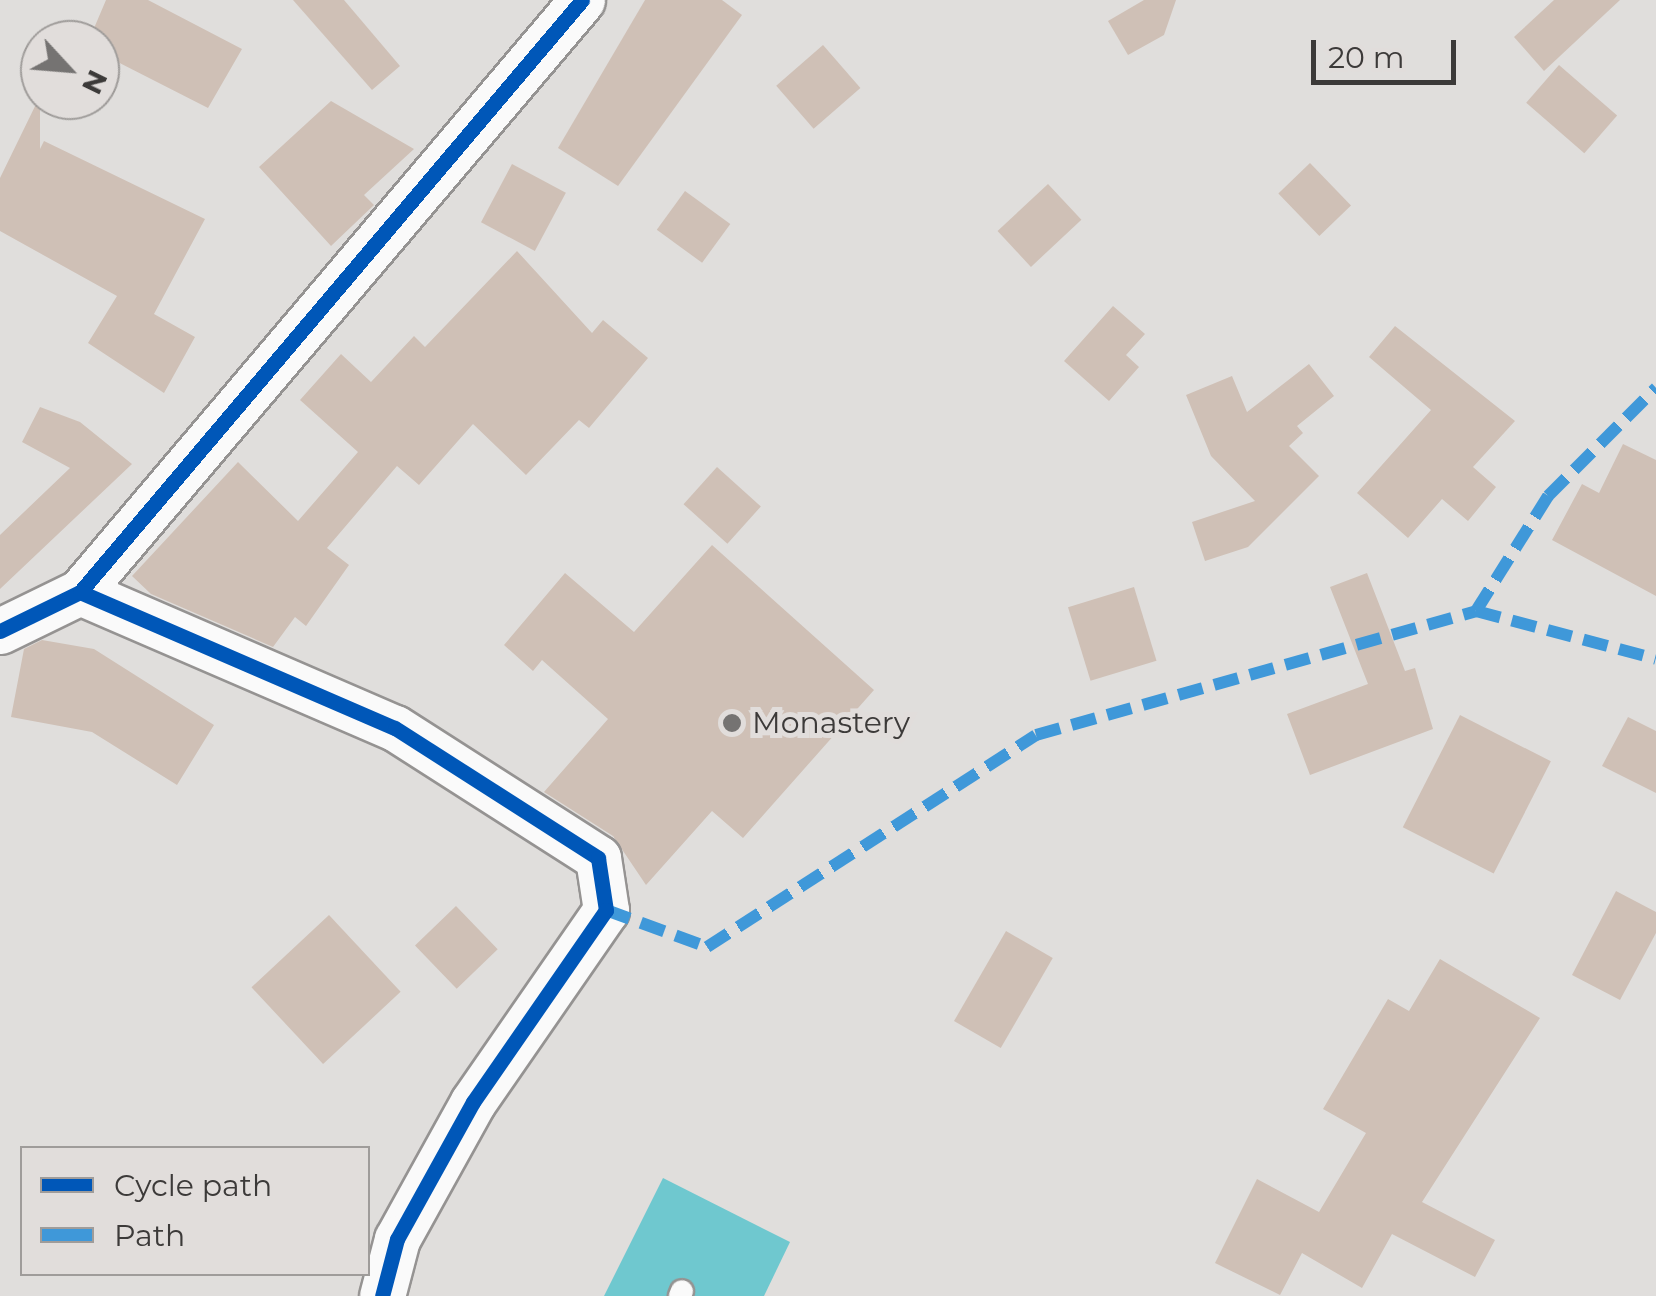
<!DOCTYPE html>
<style>
body{margin:0}
#map{position:relative;width:1656px;height:1296px;overflow:hidden;background:#e0dedc;font-family:Montserrat,sans-serif}
div>[style]{position:absolute}
.water>*{inset:0;background:#6fc8cf}
.building>*{inset:0;background:#cfc0b6;transform-origin:0 0}
.roads{filter:drop-shadow(2px 0 #959392) drop-shadow(-2px 0 #959392) drop-shadow(0 2px #959392) drop-shadow(0 -2px #959392)}
.lane>*{height:22px;margin:-11px;padding:0 11px;transform-origin:11px;border-radius:11px;background:#fafafa}
.street>*{height:45px;margin:-22.5px;padding:0 22.5px;transform-origin:22.5px;border-radius:22.5px;background:#fafafa}
.quiet>*{height:12px;margin-top:-6px;transform-origin:0;background:repeating-linear-gradient(90deg,#3f98d9 0 25px,transparent 0 37px)}
.cycleway>*{height:15px;margin:-7.5px;padding:0 7.5px;transform-origin:7.5px;border-radius:7.5px;background:#0057b8}
.dots>*{width:28px;height:28px;translate:-50% -50%;box-sizing:border-box;border:5px solid #e1dddb;border-radius:50%}
span{translate:-50% -50%;white-space:nowrap;text-align:center;line-height:1.15;-webkit-text-stroke:10px #e1dddb;paint-order:stroke}
.poi-label{font-size:30px;color:#3c3a39}
.left{translate:0 -50%;text-align:left}
.legend{position:absolute;left:20px;top:1146px;width:350px;height:130px;box-sizing:border-box;background:#e1dddb;border:2px solid #9f9c9a;margin:0;padding:12px 18px;list-style:none;font-size:30px;color:#3c3a39}
.legend li{display:flex;align-items:center;gap:20px;height:50px}
.legend b{width:50px;border:2px solid #9f9c9a}
.north{position:absolute;left:20px;top:20px;width:100px;height:100px;box-sizing:border-box;background:#e1dddb;border:2px solid #9f9c9a;border-radius:50%;rotate:116deg;font-size:28px;font-weight:700;line-height:40px;text-align:center;color:#3c3a39}
.north::after{content:'';display:block;margin:auto;width:35px;height:45px;background:#757372;clip-path:polygon(50% 0,100% 100%,50% 72%,0 100%)}
.scale{position:absolute;left:1311px;top:40px;width:145px;height:45px;box-sizing:border-box;border:5px solid #3c3a39;border-top:0;padding-left:12px;font-size:30px;line-height:35px;white-space:nowrap;color:#3c3a39;-webkit-text-stroke:8px #e1dddb;paint-order:stroke}
</style>
<div id="map">
<div class="water">
<div style="clip-path:polygon(663px 1178px,790px 1242px,764px 1296px,604px 1296px)"></div>
</div>
<div class="building">
<div style="clip-path:polygon(106px 0,148px 0,242px 49px,208px 108px,100px 53px,100px 40px,89px 40px)"></div>
<div style="clip-path:polygon(293px 0,344px 0,400px 66px,372px 90px)"></div>
<div style="clip-path:polygon(645px 0,722px 0,742px 15px,618px 186px,558px 148px)"></div>
<div style="clip-path:polygon(1144px 0,1176px 0,1164px 35px,1128px 55px,1108px 21px)"></div>
<div style="clip-path:polygon(1554px 0,1620px 0,1544px 71px,1514px 37px)"></div>
<div style="left:823px;top:45px;width:57px;height:62px;rotate:49deg"></div>
<div style="left:1559px;top:65px;width:77px;height:50px;rotate:41deg"></div>
<div style="clip-path:polygon(40px 96px,40px 149px,44px 141px,205px 219px,154px 314px,195px 337px,164px 393px,88px 343px,117px 296px,0 231px,0 178px)"></div>
<div style="clip-path:polygon(331px 101px,414px 149px,364px 195px,374px 205px,331px 246px,259px 167px)"></div>
<div style="left:1310px;top:163px;width:59px;height:44px;rotate:46deg"></div>
<div style="left:512px;top:164px;width:61px;height:66px;rotate:28deg"></div>
<div style="left:1048px;top:184px;width:49px;height:69px;rotate:47deg"></div>
<div style="left:685px;top:191px;width:56px;height:48px;rotate:36deg"></div>
<div style="clip-path:polygon(517px 251px,592px 333px,603px 320px,648px 358px,589px 428px,579px 420px,526px 475px,473px 424px,419px 485px,397px 466px,327px 548px,349px 565px,306px 626px,295px 617px,273px 647px,151px 594px,132px 576px,238px 462px,298px 521px,358px 452px,300px 400px,341px 354px,371px 382px,414px 336px,425px 347px)"></div>
<div style="clip-path:polygon(1113px 306px,1145px 334px,1126px 355px,1139px 367px,1109px 401px,1064px 361px)"></div>
<div style="clip-path:polygon(1395px 326px,1515px 421px,1473px 467px,1496px 487px,1468px 521px,1442px 499px,1408px 538px,1357px 493px,1431px 410px,1369px 357px)"></div>
<div style="clip-path:polygon(1309px 364px,1334px 396px,1297px 426px,1303px 433px,1289px 446px,1319px 476px,1248px 547px,1205px 561px,1192px 522px,1255px 501px,1211px 456px,1186px 395px,1232px 376px,1247px 412px)"></div>
<div style="clip-path:polygon(40px 407px,80px 422px,132px 464px,0 589px,0 535px,70px 468px,22px 442px)"></div>
<div style="clip-path:polygon(1623px 444px,1656px 460px,1656px 596px,1552px 540px,1582px 484px,1599px 493px)"></div>
<div style="left:717px;top:467px;width:59px;height:50px;rotate:42deg"></div>
<div style="clip-path:polygon(712px 545px,874px 690px,743px 838px,712px 811px,646px 885px,613px 836px,544px 792px,608px 719px,542px 660px,533px 671px,504px 645px,565px 573px,634px 632px)"></div>
<div style="clip-path:polygon(1367px 573px,1405px 671px,1415px 668px,1433px 729px,1310px 775px,1287px 714px,1368px 684px,1330px 587px)"></div>
<div style="left:1134px;top:587px;width:77px;height:69px;rotate:73deg"></div>
<div style="clip-path:polygon(42px 640px,94px 649px,214px 725px,177px 785px,92px 732px,11px 717px,24px 649px)"></div>
<div style="left:1460px;top:715px;width:102px;height:126px;rotate:27deg"></div>
<div style="clip-path:polygon(1628px 717px,1656px 731px,1656px 793px,1602px 766px)"></div>
<div style="clip-path:polygon(1616px 891px,1656px 912px,1656px 933px,1620px 1000px,1572px 975px)"></div>
<div style="left:456px;top:906px;width:60px;height:57px;rotate:46deg"></div>
<div style="left:329px;top:915px;width:105px;height:106px;rotate:47deg"></div>
<div style="left:1006px;top:931px;width:54px;height:104px;rotate:30deg"></div>
<div style="clip-path:polygon(1440px 959px,1540px 1018px,1422px 1202px,1495px 1240px,1475px 1277px,1392px 1234px,1362px 1288px,1302px 1253px,1280px 1295px,1215px 1263px,1257px 1179px,1319px 1212px,1366px 1133px,1323px 1109px,1388px 999px,1409px 1011px)"></div>
</div>
<div class="roads">
<div class="lane">
<div style="left:680px;top:1296px;width:5px;rotate:-68deg"></div>
</div>
<div class="street">
<div style="left:80px;top:592px;width:776px;rotate:-49.7deg"></div>
<div style="left:0;top:631px;width:89px;rotate:-26deg"></div>
<div style="left:80px;top:592px;width:343px;rotate:23.4deg"></div>
<div style="left:395px;top:728px;width:241px;rotate:32.6deg"></div>
<div style="left:598px;top:858px;width:53px;rotate:81.3deg"></div>
<div style="left:606px;top:910px;width:234px;rotate:124.7deg"></div>
<div style="left:473px;top:1102px;width:157px;rotate:119deg"></div>
<div style="left:397px;top:1239px;width:59px;rotate:104.7deg"></div>
</div>
</div>
<div class="quiet">
<div style="left:1476px;top:611px;width:136px;rotate:-57.9deg"></div>
<div style="left:1548px;top:496px;width:153px;rotate:-45deg"></div>
<div style="left:606px;top:910px;width:108px;rotate:20.1deg"></div>
<div style="left:707px;top:947px;width:391px;rotate:-32.8deg"></div>
<div style="left:1036px;top:735px;width:457px;rotate:-15.7deg"></div>
<div style="left:1476px;top:611px;width:186px;rotate:14.9deg"></div>
</div>
<div class="cycleway">
<div style="left:80px;top:592px;width:776px;rotate:-49.7deg"></div>
<div style="left:0;top:631px;width:89px;rotate:-26deg"></div>
<div style="left:80px;top:592px;width:343px;rotate:23.4deg"></div>
<div style="left:395px;top:728px;width:241px;rotate:32.6deg"></div>
<div style="left:598px;top:858px;width:53px;rotate:81.3deg"></div>
<div style="left:606px;top:910px;width:234px;rotate:124.7deg"></div>
<div style="left:473px;top:1102px;width:157px;rotate:119deg"></div>
<div style="left:397px;top:1239px;width:59px;rotate:104.7deg"></div>
</div>
<div class="dots">
<div style="left:732px;top:723px;background:#757372"></div>
</div>
<div class="poi-label">
<span class="left" style="left:752px;top:723px">Monastery</span>
</div>
<ul class="legend">
<li><b style="height:12px;background:#0057b8"></b>Cycle path</li>
<li><b style="height:12px;background:#3f98d9"></b>Path</li>
</ul>
<div class="north">N</div>
<div class="scale">20 m</div>
</div>
